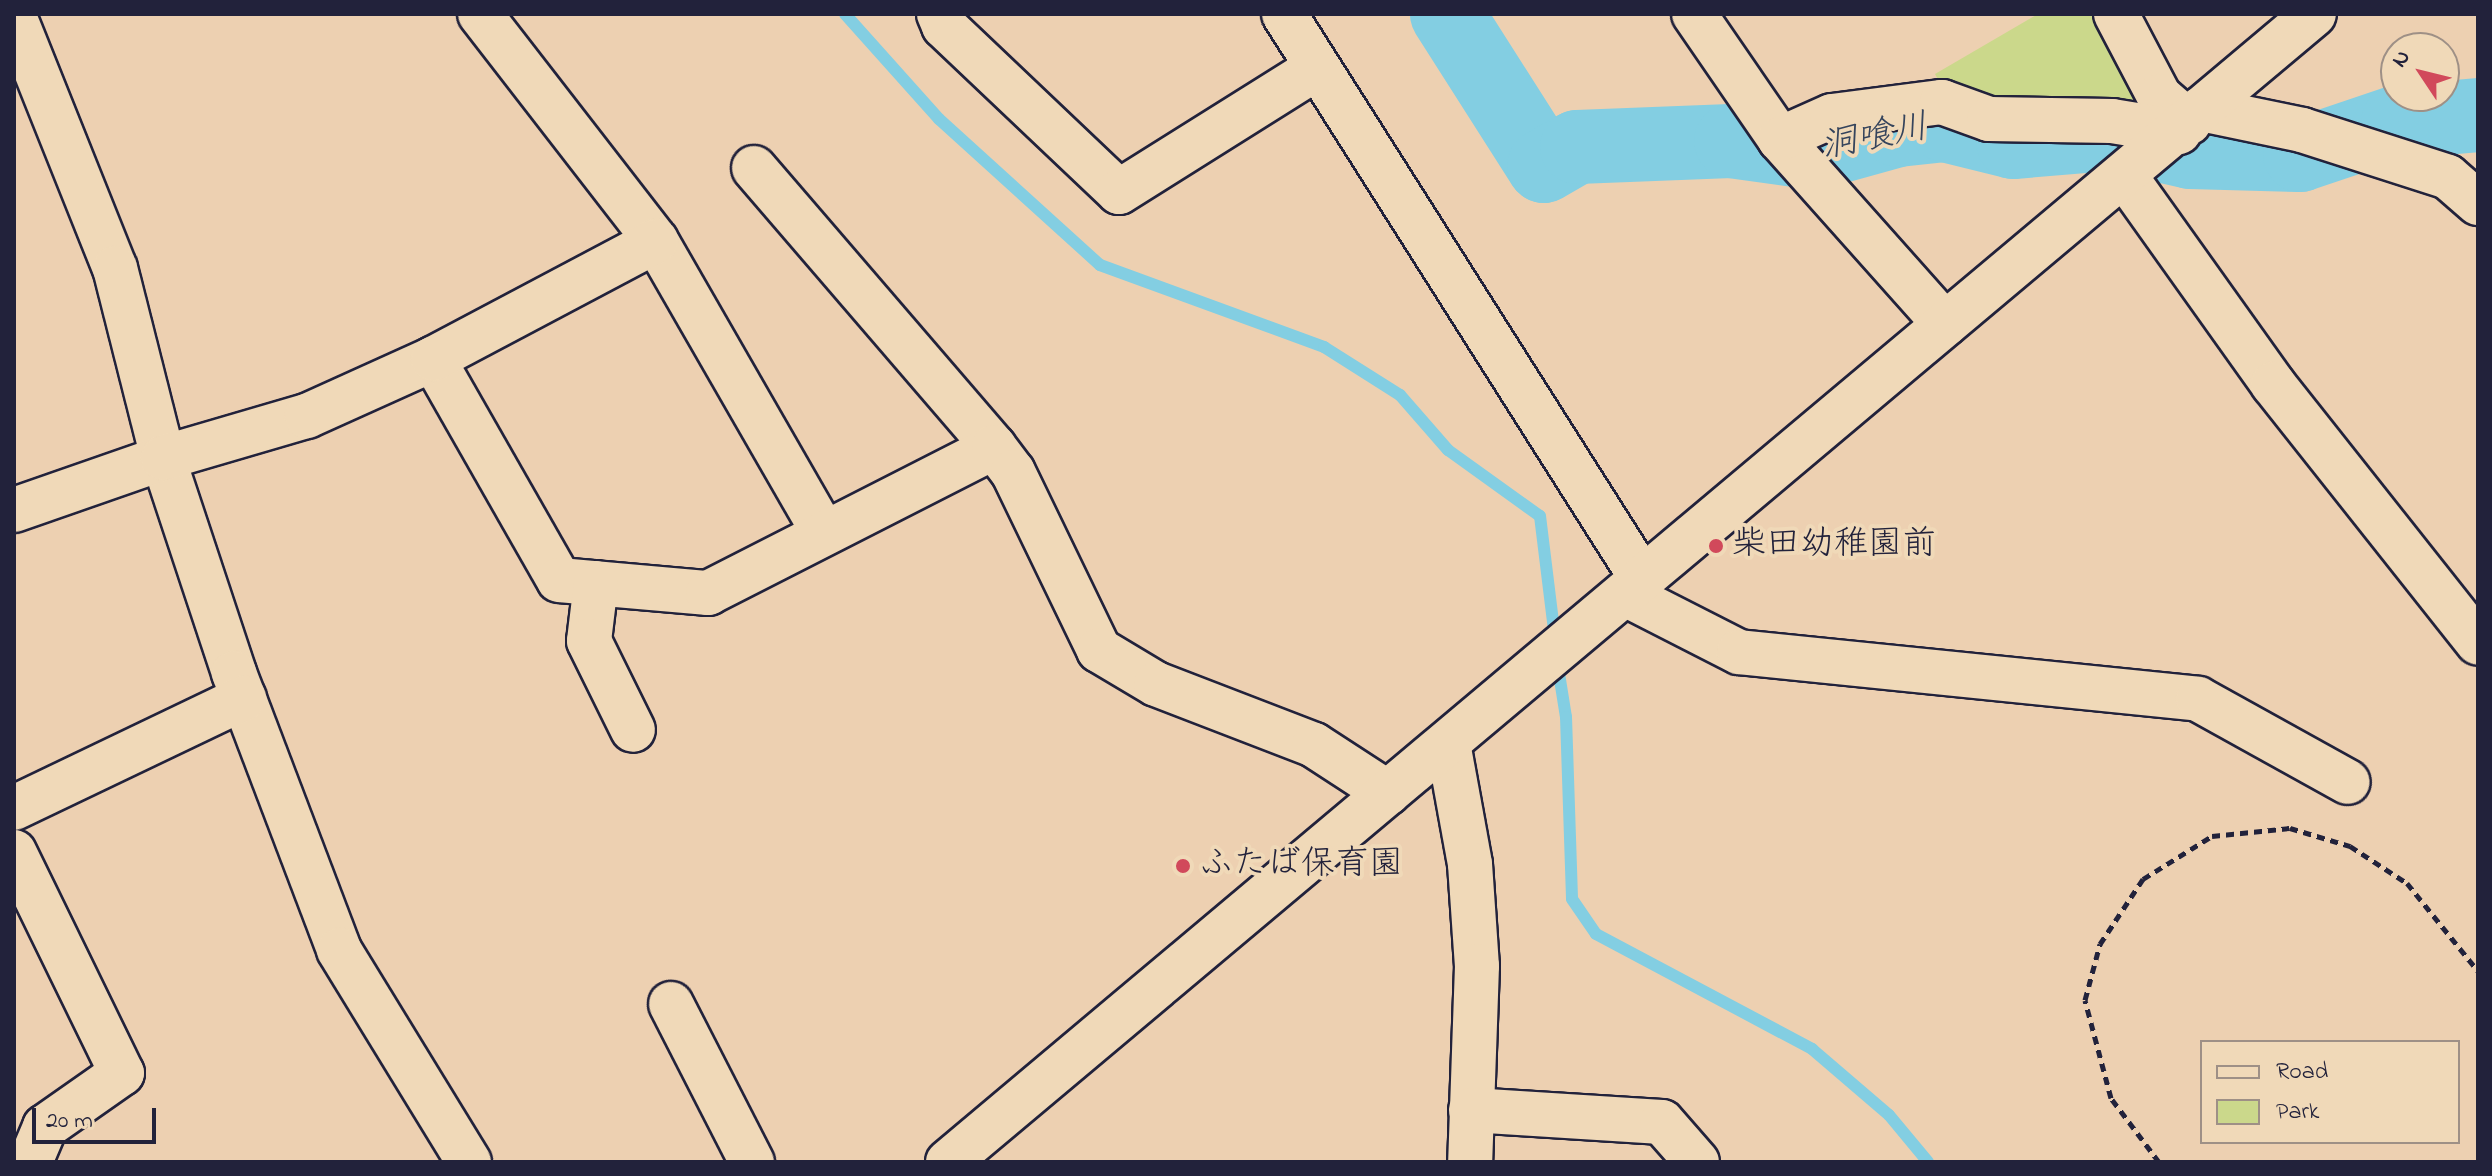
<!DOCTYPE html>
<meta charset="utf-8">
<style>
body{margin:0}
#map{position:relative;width:2492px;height:1176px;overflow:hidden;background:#edd0b1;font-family:"Indie Flower","Klee One",sans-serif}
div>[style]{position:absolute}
.green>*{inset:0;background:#cbd88b}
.stream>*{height:12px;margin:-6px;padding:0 6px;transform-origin:6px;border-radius:6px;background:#83cee2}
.river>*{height:74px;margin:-37px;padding:0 37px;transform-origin:37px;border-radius:37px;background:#83cee2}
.path>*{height:5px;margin-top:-2.5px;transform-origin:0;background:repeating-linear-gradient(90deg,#22223b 0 8px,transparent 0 14px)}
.roads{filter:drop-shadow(2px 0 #22223b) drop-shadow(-2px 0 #22223b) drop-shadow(0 2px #22223b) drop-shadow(0 -2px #22223b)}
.minor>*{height:44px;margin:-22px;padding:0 22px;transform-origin:22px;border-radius:22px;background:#f0d9b8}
.dots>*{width:22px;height:22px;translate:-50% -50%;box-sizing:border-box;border:4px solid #f0d9b8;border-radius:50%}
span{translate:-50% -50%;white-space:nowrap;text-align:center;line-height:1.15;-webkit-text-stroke:8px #f0d9b8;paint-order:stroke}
.poi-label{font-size:34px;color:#22223b}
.left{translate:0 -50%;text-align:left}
.water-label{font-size:36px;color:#35445c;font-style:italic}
.frame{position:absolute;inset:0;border:16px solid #22223b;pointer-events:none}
.legend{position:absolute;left:2200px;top:1040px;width:260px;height:104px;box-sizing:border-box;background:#f0d9b8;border:2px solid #9e9086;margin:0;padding:10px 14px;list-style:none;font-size:24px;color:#22223b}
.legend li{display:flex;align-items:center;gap:16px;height:40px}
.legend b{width:40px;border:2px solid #9e9086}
.north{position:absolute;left:2380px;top:32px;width:80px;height:80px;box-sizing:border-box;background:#f0d9b8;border:2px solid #9e9086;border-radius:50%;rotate:305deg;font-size:22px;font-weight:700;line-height:32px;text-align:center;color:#22223b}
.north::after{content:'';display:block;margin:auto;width:28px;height:36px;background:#d1495b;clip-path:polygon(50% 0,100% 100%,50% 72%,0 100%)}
.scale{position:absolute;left:32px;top:1108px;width:124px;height:36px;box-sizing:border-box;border:4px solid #22223b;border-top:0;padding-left:10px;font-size:24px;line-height:28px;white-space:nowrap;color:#22223b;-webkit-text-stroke:6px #f0d9b8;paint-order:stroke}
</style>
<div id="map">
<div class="green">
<div style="clip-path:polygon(2038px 14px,2092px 14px,2137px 97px,2122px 107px,2087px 115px,1943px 89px,1935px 74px)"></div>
</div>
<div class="stream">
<div style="left:845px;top:14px;width:141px;rotate:48.2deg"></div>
<div style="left:939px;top:119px;width:217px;rotate:42.2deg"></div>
<div style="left:1100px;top:265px;width:239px;rotate:20.1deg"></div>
<div style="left:1324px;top:347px;width:90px;rotate:32.3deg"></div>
<div style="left:1400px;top:395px;width:73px;rotate:48.9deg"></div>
<div style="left:1448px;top:450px;width:113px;rotate:35.7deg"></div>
<div style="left:1540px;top:516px;width:124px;rotate:83deg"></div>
<div style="left:1557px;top:661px;width:57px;rotate:80.9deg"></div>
<div style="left:1566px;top:717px;width:182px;rotate:88.1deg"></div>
<div style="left:1572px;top:899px;width:42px;rotate:55.6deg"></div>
<div style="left:1596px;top:934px;width:245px;rotate:28deg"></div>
<div style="left:1812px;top:1049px;width:101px;rotate:40.6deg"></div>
<div style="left:1889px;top:1115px;width:61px;rotate:50.3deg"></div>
</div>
<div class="river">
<div style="left:1447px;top:14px;width:180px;rotate:57.5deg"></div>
<div style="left:1544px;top:166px;width:38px;rotate:-30deg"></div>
<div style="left:1577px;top:147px;width:154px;rotate:-2.2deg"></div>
<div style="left:1731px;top:141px;width:85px;rotate:8.1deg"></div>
<div style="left:1815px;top:153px;width:86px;rotate:-15.5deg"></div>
<div style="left:1898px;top:130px;width:47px;rotate:-6.1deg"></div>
<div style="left:1945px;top:125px;width:70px;rotate:14deg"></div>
<div style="left:2013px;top:142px;width:98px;rotate:-4.7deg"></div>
<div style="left:2111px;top:134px;width:81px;rotate:12.8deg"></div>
<div style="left:2190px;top:152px;width:110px;rotate:1.6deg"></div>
<div style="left:2300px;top:155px;width:103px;rotate:-18.6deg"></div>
<div style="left:2398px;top:122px;width:80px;rotate:-5deg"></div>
</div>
<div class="path">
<div style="left:2159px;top:1162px;width:80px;rotate:-126.9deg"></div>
<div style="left:2111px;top:1098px;width:101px;rotate:-104.9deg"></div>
<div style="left:2085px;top:1000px;width:58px;rotate:-75deg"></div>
<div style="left:2100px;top:944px;width:78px;rotate:-56.5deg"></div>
<div style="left:2143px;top:879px;width:81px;rotate:-31.9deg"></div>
<div style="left:2212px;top:836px;width:78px;rotate:-5.9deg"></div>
<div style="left:2290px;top:828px;width:63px;rotate:16.7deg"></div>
<div style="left:2350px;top:846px;width:68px;rotate:33deg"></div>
<div style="left:2407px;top:883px;width:113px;rotate:51.1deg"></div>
</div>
<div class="roads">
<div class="minor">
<div style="left:480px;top:14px;width:287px;rotate:52.2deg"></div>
<div style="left:656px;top:241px;width:336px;rotate:60.1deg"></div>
<div style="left:939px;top:14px;width:13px;rotate:67deg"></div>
<div style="left:944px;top:26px;width:241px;rotate:43.5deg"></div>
<div style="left:1119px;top:192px;width:234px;rotate:-32.1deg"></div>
<div style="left:1284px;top:14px;width:670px;rotate:57.61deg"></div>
<div style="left:1694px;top:14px;width:152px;rotate:55.5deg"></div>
<div style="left:1780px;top:139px;width:248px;rotate:48.3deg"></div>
<div style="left:2116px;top:14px;width:93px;rotate:62.3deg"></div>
<div style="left:2159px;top:96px;width:40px;rotate:41deg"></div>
<div style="left:14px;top:16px;width:271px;rotate:68.2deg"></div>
<div style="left:115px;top:268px;width:196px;rotate:75.8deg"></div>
<div style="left:163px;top:458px;width:226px;rotate:71.7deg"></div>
<div style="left:234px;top:673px;width:296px;rotate:69.2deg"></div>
<div style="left:339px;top:950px;width:249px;rotate:58.5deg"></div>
<div style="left:2201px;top:109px;width:103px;rotate:11.7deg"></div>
<div style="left:2302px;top:130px;width:153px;rotate:17.8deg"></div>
<div style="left:2448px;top:177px;width:40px;rotate:41deg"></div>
<div style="left:1780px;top:139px;width:57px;rotate:-23.9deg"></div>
<div style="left:1832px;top:116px;width:111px;rotate:-7.3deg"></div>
<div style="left:1942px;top:102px;width:50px;rotate:19.9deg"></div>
<div style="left:1989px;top:119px;width:123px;rotate:0.9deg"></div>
<div style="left:2112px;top:121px;width:68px;rotate:9.3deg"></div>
<div style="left:754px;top:168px;width:368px;rotate:49.3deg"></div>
<div style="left:2124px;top:175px;width:257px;rotate:54.5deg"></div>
<div style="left:2273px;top:384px;width:330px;rotate:51.6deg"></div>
<div style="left:433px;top:359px;width:254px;rotate:60.3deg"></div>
<div style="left:559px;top:580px;width:150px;rotate:5deg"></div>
<div style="left:708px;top:593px;width:321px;rotate:-27deg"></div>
<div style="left:994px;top:447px;width:31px;rotate:53deg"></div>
<div style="left:1013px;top:472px;width:198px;rotate:64.2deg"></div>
<div style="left:1099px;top:650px;width:66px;rotate:30.8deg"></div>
<div style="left:1156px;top:684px;width:169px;rotate:21.1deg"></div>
<div style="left:1314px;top:745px;width:88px;rotate:33deg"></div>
<div style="left:14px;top:510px;width:158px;rotate:-19.2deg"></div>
<div style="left:163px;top:458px;width:150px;rotate:-16.3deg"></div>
<div style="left:307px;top:416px;width:138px;rotate:-24.3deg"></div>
<div style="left:433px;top:359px;width:252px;rotate:-27.9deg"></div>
<div style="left:596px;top:583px;width:58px;rotate:96.9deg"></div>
<div style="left:589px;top:641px;width:99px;rotate:63.7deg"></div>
<div style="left:1625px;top:594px;width:128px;rotate:27deg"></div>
<div style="left:1739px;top:652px;width:461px;rotate:5.8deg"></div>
<div style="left:2198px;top:699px;width:171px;rotate:29deg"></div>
<div style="left:1448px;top:743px;width:123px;rotate:79.7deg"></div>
<div style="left:1470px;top:864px;width:102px;rotate:86.1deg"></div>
<div style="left:1477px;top:966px;width:196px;rotate:92deg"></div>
<div style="left:14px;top:808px;width:255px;rotate:-25.6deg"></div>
<div style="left:14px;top:852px;width:246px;rotate:64deg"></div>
<div style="left:122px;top:1073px;width:94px;rotate:145deg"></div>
<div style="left:45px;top:1127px;width:38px;rotate:113deg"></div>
<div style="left:671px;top:1004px;width:178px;rotate:62.9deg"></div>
<div style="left:1471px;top:1110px;width:191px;rotate:3.6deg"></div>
<div style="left:1662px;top:1122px;width:53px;rotate:48.8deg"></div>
<div style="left:948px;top:1162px;width:1784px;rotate:-40.04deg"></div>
</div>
</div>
<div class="dots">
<div style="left:1716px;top:546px;background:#d1495b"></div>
<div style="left:1183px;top:866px;background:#d1495b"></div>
</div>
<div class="poi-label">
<span class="left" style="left:1732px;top:546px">柴田幼稚園前</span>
<span class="left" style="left:1199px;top:866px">ふたば保育園</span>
</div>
<div class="water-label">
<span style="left:1875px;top:138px;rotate:-11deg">洞喰川</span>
</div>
<div class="frame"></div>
<ul class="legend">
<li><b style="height:10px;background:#f0d9b8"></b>Road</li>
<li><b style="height:22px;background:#cbd88b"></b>Park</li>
</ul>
<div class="north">N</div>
<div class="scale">20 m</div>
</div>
